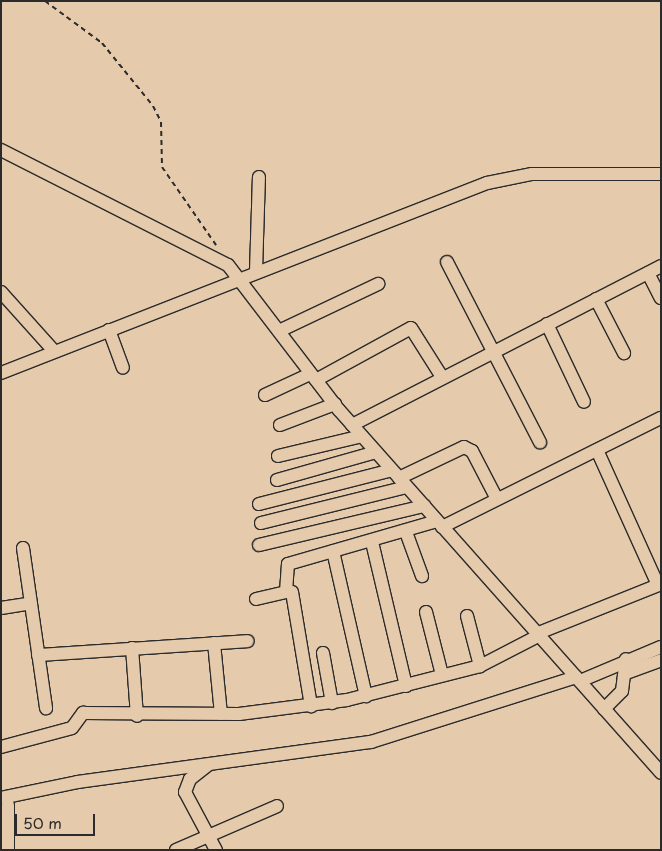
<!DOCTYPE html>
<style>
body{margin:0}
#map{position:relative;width:662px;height:851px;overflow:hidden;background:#e5caac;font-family:"Playpen Sans",sans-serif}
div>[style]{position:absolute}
.path>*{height:2px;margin-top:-1px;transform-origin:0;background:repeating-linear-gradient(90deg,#2b2b2b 0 5px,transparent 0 9px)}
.roads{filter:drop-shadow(1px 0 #2b2b2b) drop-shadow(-1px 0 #2b2b2b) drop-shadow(0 1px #2b2b2b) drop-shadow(0 -1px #2b2b2b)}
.minor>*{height:12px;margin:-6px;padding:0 6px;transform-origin:6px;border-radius:6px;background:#e5caac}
span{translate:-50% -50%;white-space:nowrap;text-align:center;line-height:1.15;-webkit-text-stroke:5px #e5caac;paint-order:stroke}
.frame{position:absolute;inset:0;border:2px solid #2b2b2b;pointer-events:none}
.scale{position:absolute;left:15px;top:814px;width:80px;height:22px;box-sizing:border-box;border:2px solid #2b2b2b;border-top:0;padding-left:6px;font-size:15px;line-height:18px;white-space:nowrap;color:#2b2b2b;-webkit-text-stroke:4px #e5caac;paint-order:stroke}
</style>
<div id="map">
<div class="path">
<div style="left:45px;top:1px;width:71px;rotate:36.4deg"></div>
<div style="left:102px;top:43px;width:81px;rotate:51deg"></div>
<div style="left:153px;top:106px;width:18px;rotate:63deg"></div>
<div style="left:161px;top:122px;width:45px;rotate:88.7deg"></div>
<div style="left:162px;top:167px;width:95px;rotate:55.3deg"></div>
</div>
<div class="roads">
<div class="minor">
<div style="left:1px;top:150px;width:254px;rotate:26.9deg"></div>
<div style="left:228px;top:265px;width:183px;rotate:52.6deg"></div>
<div style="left:339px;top:410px;width:485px;rotate:48.4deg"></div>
<div style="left:447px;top:262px;width:203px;rotate:62.7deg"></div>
<div style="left:256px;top:271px;width:94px;rotate:-88.2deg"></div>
<div style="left:648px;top:273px;width:28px;rotate:63deg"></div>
<div style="left:1px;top:292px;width:79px;rotate:48.1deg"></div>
<div style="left:596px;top:299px;width:61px;rotate:62.6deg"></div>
<div style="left:547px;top:324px;width:86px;rotate:64.6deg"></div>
<div style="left:109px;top:330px;width:40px;rotate:69.8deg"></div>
<div style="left:279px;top:331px;width:110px;rotate:-25.4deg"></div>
<div style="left:1px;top:373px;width:522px;rotate:-21.35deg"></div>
<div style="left:487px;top:183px;width:46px;rotate:-11.3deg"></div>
<div style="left:532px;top:174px;width:129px"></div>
<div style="left:316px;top:380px;width:108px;rotate:-28.7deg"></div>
<div style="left:411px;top:328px;width:58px;rotate:57.7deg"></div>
<div style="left:265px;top:395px;width:50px;rotate:-25deg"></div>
<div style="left:280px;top:425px;width:59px;rotate:-20.9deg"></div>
<div style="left:352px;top:425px;width:348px;rotate:-27.2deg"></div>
<div style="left:597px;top:450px;width:148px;rotate:65.7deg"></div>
<div style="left:278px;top:456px;width:86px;rotate:-13.4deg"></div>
<div style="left:399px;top:478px;width:72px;rotate:-25.5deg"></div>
<div style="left:464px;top:447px;width:9px;rotate:27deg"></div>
<div style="left:472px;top:451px;width:54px;rotate:62.5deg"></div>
<div style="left:277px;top:480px;width:103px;rotate:-15.8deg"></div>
<div style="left:259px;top:504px;width:137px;rotate:-14.3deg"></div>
<div style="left:261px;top:523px;width:150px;rotate:-13.9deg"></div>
<div style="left:442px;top:527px;width:245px;rotate:-26.5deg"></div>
<div style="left:406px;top:532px;width:47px;rotate:70deg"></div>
<div style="left:372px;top:542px;width:148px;rotate:76.7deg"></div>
<div style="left:259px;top:545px;width:170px;rotate:-13.3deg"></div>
<div style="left:23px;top:548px;width:162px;rotate:81.8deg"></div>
<div style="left:333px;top:551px;width:149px;rotate:77.2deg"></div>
<div style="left:292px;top:592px;width:116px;rotate:80.5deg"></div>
<div style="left:256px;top:599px;width:31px;rotate:-13deg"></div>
<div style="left:286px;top:592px;width:28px;rotate:-86deg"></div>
<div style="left:288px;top:564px;width:155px;rotate:-16.1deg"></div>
<div style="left:1px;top:608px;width:30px;rotate:-9deg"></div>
<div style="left:426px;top:612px;width:65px;rotate:75.7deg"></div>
<div style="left:467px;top:616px;width:52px;rotate:75.4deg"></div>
<div style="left:536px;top:634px;width:135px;rotate:-21.8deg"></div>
<div style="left:214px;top:643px;width:71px;rotate:84.4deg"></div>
<div style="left:132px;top:648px;width:68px;rotate:85.8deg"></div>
<div style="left:323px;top:653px;width:51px;rotate:79.8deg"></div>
<div style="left:38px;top:655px;width:210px;rotate:-3.8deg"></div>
<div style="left:626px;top:673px;width:37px;rotate:-20deg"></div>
<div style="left:580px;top:681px;width:88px;rotate:-22.8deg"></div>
<div style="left:604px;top:709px;width:25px;rotate:-45deg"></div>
<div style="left:622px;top:691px;width:32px;rotate:-83deg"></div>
<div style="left:1px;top:747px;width:73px;rotate:-15deg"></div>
<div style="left:72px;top:728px;width:19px;rotate:-54deg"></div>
<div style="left:83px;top:713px;width:156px;rotate:0.4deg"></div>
<div style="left:239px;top:714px;width:109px;rotate:-7.4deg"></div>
<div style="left:347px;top:700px;width:137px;rotate:-14.3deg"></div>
<div style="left:480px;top:666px;width:65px;rotate:-27.3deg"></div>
<div style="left:208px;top:765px;width:23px;rotate:142deg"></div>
<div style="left:190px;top:779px;width:14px;rotate:111deg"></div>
<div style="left:185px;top:792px;width:66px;rotate:61.9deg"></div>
<div style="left:1px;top:798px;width:79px;rotate:-11.7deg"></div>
<div style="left:78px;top:782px;width:296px;rotate:-7.8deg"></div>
<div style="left:371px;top:742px;width:215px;rotate:-17.6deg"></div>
<div style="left:8px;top:805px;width:45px;rotate:90deg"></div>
<div style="left:176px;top:850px;width:110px;rotate:-23.5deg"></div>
</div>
</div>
<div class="frame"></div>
<div class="scale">50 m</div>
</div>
